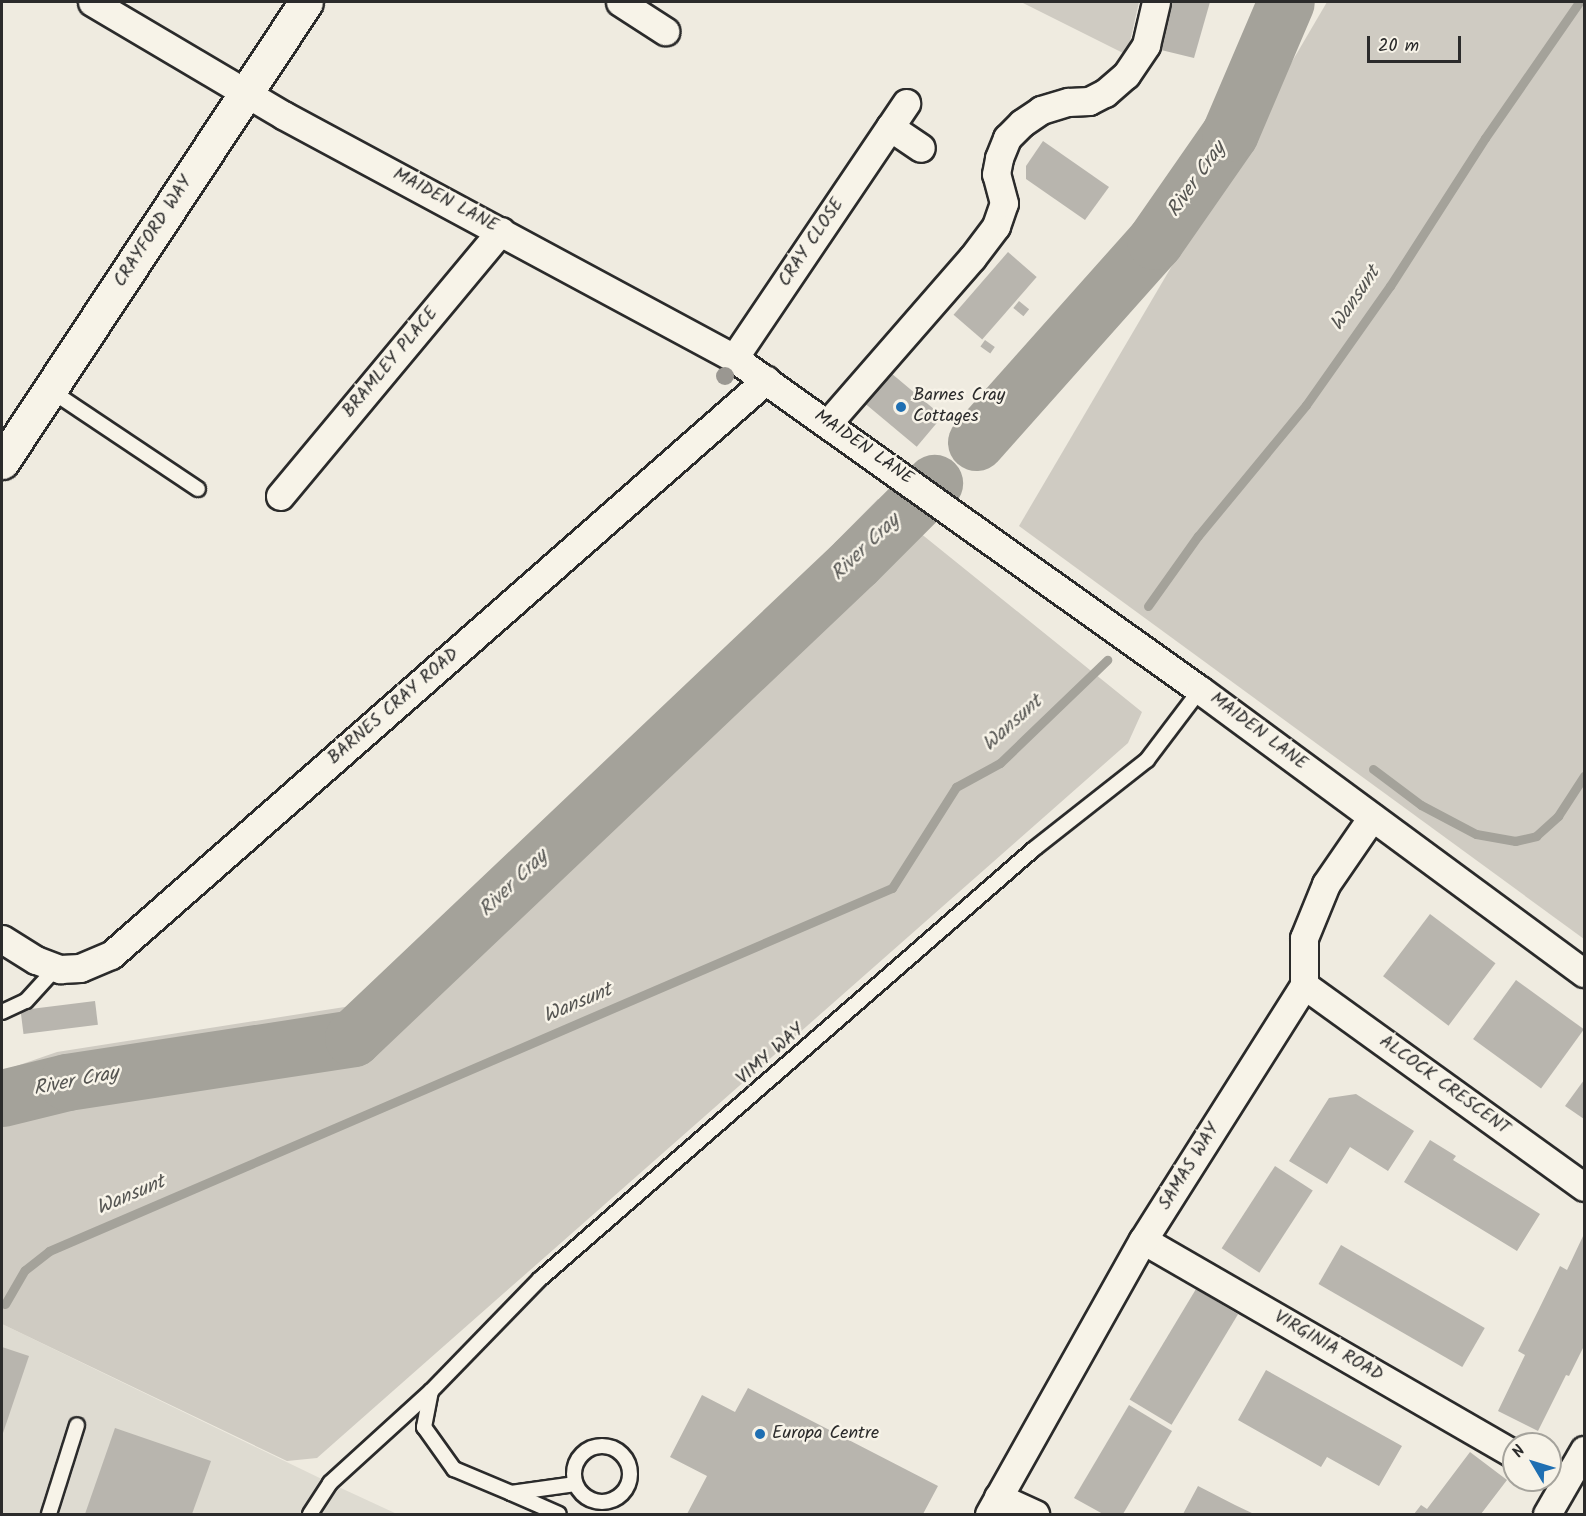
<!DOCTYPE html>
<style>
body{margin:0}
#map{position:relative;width:1586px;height:1516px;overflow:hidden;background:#efebe0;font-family:Kalam,sans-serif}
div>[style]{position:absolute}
.built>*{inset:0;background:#dedbd1}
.green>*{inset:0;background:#cfcbc2}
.stream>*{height:9px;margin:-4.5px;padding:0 4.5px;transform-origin:4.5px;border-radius:4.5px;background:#a4a29a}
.river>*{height:57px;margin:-28.5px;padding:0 28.5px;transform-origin:28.5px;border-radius:28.5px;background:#a4a29a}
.building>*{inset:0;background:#b8b5ae;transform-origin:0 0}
.roads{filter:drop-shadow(2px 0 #2b2b2b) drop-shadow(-2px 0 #2b2b2b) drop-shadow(0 2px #2b2b2b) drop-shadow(0 -2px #2b2b2b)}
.lane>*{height:14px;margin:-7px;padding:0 7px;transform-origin:7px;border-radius:7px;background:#f7f3e8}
.lane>.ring{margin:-7px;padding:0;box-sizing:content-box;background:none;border:14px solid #f7f3e8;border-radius:50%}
.street>*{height:27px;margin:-13.5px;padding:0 13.5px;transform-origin:13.5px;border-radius:13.5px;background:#f7f3e8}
.secondary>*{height:33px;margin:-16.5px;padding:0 16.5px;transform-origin:16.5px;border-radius:16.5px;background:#f7f3e8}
.trees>*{width:18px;height:18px;margin:-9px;border-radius:50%;background:#9a9791}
.dots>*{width:16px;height:16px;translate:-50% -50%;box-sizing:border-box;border:3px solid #f7f3e8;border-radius:50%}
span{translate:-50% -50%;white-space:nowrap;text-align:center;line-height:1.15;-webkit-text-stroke:5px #f7f3e8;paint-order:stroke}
.street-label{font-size:18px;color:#2b2b2b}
.poi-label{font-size:18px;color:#2b2b2b}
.left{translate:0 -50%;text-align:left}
.water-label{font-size:20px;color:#555552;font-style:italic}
.frame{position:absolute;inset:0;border:3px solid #2b2b2b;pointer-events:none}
.north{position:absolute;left:1502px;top:1432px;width:60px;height:60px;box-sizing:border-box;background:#f7f3e8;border:2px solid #a5a39c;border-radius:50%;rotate:308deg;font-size:16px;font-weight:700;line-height:24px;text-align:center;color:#2b2b2b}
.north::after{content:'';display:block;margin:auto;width:21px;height:27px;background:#1f6fb2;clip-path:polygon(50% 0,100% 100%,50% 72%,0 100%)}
.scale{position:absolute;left:1367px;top:36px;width:94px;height:27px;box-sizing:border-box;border:3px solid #2b2b2b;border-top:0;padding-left:8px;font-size:18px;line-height:21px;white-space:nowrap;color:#2b2b2b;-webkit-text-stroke:4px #f7f3e8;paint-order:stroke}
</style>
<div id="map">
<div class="built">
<div style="clip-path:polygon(2px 1324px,330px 1483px,397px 1514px,2px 1514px)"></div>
</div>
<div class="green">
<div style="clip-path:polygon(1021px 2px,1139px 2px,1127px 55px)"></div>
<div style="clip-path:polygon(1327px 2px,1584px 2px,1584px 939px,1019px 526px)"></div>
<div style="clip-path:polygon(878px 499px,1142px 712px,1128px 743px,317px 1458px,287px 1461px,2px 1324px,2px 1071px,57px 1052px,383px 1001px)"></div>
</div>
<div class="stream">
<div style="left:1148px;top:606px;width:86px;rotate:-54.5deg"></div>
<div style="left:1198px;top:536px;width:170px;rotate:-50.5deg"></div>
<div style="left:1306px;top:405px;width:146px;rotate:-54.8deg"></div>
<div style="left:1390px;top:286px;width:176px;rotate:-57.3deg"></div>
<div style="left:1485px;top:138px;width:165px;rotate:-55.3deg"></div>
<div style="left:1373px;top:769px;width:60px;rotate:36.9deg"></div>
<div style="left:1421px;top:805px;width:62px;rotate:27.8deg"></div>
<div style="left:1476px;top:834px;width:40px;rotate:10deg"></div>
<div style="left:1515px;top:841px;width:22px;rotate:-13deg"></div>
<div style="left:1536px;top:836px;width:30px;rotate:-42deg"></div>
<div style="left:1558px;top:816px;width:48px;rotate:-57deg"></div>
<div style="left:5px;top:1304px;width:39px;rotate:-60deg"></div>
<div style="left:25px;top:1270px;width:31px;rotate:-38deg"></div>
<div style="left:49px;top:1251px;width:918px;rotate:-23.3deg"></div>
<div style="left:892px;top:888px;width:120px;rotate:-57.6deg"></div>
<div style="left:956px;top:787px;width:50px;rotate:-28.6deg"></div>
<div style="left:1000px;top:763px;width:149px;rotate:-43.9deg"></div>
</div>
<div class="river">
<div style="left:976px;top:442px;width:269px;rotate:-48.3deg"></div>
<div style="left:1155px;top:241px;width:131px;rotate:-55.2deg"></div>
<div style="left:1230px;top:133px;width:142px;rotate:-66.9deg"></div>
<div style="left:2px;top:1098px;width:67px;rotate:-13.8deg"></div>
<div style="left:67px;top:1082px;width:289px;rotate:-8.7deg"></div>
<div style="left:353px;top:1038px;width:692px;rotate:-43.48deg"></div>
<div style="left:855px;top:562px;width:112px;rotate:-45deg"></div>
</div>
<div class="building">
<div style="clip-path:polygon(1168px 2px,1210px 2px,1194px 58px,1157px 49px)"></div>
<div style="clip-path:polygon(1043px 141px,1109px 187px,1085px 220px,1026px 179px,1026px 166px)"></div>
<div style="left:1008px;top:252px;width:38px;height:83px;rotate:41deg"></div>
<div style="left:1019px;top:301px;width:13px;height:9px;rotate:39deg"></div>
<div style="left:985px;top:340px;width:12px;height:8px;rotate:35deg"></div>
<div style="left:885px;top:368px;width:75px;height:40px;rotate:40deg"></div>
<div style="left:1430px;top:914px;width:82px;height:78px;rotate:37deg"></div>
<div style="left:1516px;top:980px;width:84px;height:73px;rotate:36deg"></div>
<div style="left:95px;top:1001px;width:24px;height:75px;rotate:83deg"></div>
<div style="clip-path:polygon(1584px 1080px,1584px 1119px,1565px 1106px)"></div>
<div style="clip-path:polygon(1356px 1094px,1414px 1131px,1388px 1171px,1350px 1147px,1327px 1184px,1289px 1161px,1329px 1098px)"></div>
<div style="clip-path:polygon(1430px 1140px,1456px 1156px,1453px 1160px,1540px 1214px,1517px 1251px,1404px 1182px)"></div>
<div style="left:1275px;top:1166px;width:45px;height:98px;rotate:33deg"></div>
<div style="clip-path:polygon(1584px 1234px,1584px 1346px,1569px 1376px,1566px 1375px,1538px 1431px,1498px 1411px,1525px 1355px,1518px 1351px,1539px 1309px,1560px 1266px,1567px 1270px)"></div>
<div style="left:1341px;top:1245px;width:166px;height:45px;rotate:30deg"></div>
<div style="left:1196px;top:1289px;width:49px;height:129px;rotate:31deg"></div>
<div style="clip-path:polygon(2px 1347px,29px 1356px,2px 1436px)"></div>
<div style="clip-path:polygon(1266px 1370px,1402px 1446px,1379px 1486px,1327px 1457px,1321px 1467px,1238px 1420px)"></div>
<div style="clip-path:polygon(748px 1388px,938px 1486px,923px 1514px,687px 1514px,707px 1476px,670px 1457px,702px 1395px,735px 1412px)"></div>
<div style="clip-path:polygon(1129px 1405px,1172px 1431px,1123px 1514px,1103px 1514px,1074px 1498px)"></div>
<div style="clip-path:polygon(115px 1428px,211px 1461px,192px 1514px,85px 1514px)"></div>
<div style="clip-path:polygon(1470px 1452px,1507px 1480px,1481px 1514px,1414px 1514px,1421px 1505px,1427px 1509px)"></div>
<div style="clip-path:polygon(1198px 1486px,1235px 1505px,1254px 1514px,1183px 1514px)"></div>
</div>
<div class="roads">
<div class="lane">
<div style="left:50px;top:390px;width:178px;rotate:33.8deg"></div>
<div style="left:2px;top:1012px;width:26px;rotate:-25deg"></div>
<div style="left:26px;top:1001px;width:45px;rotate:-47.7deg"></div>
<div style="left:431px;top:1391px;width:37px;rotate:101deg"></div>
<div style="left:424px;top:1427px;width:52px;rotate:54.5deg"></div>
<div style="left:454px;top:1469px;width:62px;rotate:22.8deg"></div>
<div style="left:511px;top:1493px;width:65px;rotate:-8deg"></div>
<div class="ring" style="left:574px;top:1446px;width:42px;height:42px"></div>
<div style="left:511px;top:1493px;width:52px;rotate:23.6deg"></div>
<div style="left:49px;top:1514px;width:93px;rotate:-72.5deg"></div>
<div style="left:310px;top:1514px;width:37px;rotate:-57deg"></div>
<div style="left:330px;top:1483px;width:137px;rotate:-42.3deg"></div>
<div style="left:431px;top:1391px;width:156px;rotate:-45.8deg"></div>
<div style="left:540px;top:1279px;width:655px;rotate:-41.04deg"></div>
<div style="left:1034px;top:849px;width:144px;rotate:-38.2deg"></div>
<div style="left:1147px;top:760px;width:88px;rotate:-52.9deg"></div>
</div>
<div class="street">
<div style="left:92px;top:2px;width:222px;rotate:30.6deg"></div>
<div style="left:283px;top:115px;width:512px;rotate:28.32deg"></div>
<div style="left:734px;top:358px;width:572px;rotate:35.47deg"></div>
<div style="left:1200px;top:690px;width:477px;rotate:36.4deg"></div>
<div style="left:620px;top:2px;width:54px;rotate:32.8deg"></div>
<div style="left:890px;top:127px;width:29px;rotate:-56deg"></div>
<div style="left:734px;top:358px;width:279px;rotate:-56deg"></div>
<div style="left:890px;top:127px;width:37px;rotate:34deg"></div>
<div style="left:828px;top:423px;width:219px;rotate:-48.9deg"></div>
<div style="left:972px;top:258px;width:40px;rotate:-53deg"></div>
<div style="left:996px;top:226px;width:24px;rotate:-71deg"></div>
<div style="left:1004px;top:203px;width:30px;rotate:-105deg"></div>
<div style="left:996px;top:174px;width:16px;rotate:-79deg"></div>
<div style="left:999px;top:158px;width:22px;rotate:-68deg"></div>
<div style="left:1007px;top:138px;width:21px;rotate:-45deg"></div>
<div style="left:1022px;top:123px;width:23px;rotate:-34deg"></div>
<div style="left:1041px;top:110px;width:28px;rotate:-17deg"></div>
<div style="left:1068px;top:102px;width:21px;rotate:-3deg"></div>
<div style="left:1089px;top:101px;width:18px;rotate:-27deg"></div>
<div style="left:1105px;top:93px;width:28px;rotate:-41deg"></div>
<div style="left:1126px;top:75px;width:36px;rotate:-56deg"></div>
<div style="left:1146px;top:45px;width:44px;rotate:-76.9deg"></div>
<div style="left:280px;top:496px;width:345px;rotate:-50.2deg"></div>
<div style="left:2px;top:939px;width:40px;rotate:32deg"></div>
<div style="left:36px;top:960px;width:26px;rotate:21deg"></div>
<div style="left:60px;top:969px;width:20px;rotate:-3deg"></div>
<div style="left:80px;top:968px;width:34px;rotate:-23deg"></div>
<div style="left:111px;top:955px;width:872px;rotate:-41.28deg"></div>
<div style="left:1304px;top:985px;width:345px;rotate:35.8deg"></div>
<div style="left:1143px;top:1240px;width:428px;rotate:30deg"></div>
<div style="left:998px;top:1497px;width:41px;rotate:24.7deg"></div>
<div style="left:989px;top:1514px;width:314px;rotate:-60.7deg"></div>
<div style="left:1143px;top:1240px;width:302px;rotate:-57.7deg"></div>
<div style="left:1304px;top:985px;width:47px;rotate:-90deg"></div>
<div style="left:1304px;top:938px;width:58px;rotate:-67.8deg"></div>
<div style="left:1326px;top:884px;width:81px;rotate:-55.5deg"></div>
<div style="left:1547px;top:1514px;width:74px;rotate:-60deg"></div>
</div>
<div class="secondary">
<div style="left:2px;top:462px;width:551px;rotate:-56.54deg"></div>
</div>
</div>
<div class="trees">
<div style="left:725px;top:376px"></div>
</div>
<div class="dots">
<div style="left:901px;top:407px;background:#1f6fb2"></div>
<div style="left:760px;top:1434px;background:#1f6fb2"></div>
</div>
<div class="street-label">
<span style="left:445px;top:201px;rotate:28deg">MAIDEN LANE</span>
<span style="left:154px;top:232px;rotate:-57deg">CRAYFORD WAY</span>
<span style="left:812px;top:243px;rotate:-56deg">CRAY CLOSE</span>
<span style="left:391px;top:363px;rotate:-50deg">BRAMLEY PLACE</span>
<span style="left:863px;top:448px;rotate:35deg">MAIDEN LANE</span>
<span style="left:394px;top:707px;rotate:-41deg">BARNES CRAY ROAD</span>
<span style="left:1258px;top:732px;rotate:37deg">MAIDEN LANE</span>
<span style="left:771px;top:1055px;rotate:-41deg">VIMY WAY</span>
<span style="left:1444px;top:1086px;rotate:36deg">ALCOCK CRESCENT</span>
<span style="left:1190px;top:1167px;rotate:-58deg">SAMAS WAY</span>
<span style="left:1328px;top:1347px;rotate:30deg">VIRGINIA ROAD</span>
</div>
<div class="poi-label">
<span class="left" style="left:913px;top:407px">Barnes Cray<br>Cottages</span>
<span class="left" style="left:772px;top:1434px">Europa Centre</span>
</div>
<div class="water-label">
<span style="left:1197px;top:180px;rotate:-55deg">River Cray</span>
<span style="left:1356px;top:299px;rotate:-56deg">Wansunt</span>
<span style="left:866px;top:548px;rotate:-44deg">River Cray</span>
<span style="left:1013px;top:724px;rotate:-42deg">Wansunt</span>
<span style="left:514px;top:884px;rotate:-44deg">River Cray</span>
<span style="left:578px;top:1004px;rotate:-23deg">Wansunt</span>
<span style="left:76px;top:1082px;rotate:-11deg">River Cray</span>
<span style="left:131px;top:1196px;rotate:-23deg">Wansunt</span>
</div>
<div class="frame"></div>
<div class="north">N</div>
<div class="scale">20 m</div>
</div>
